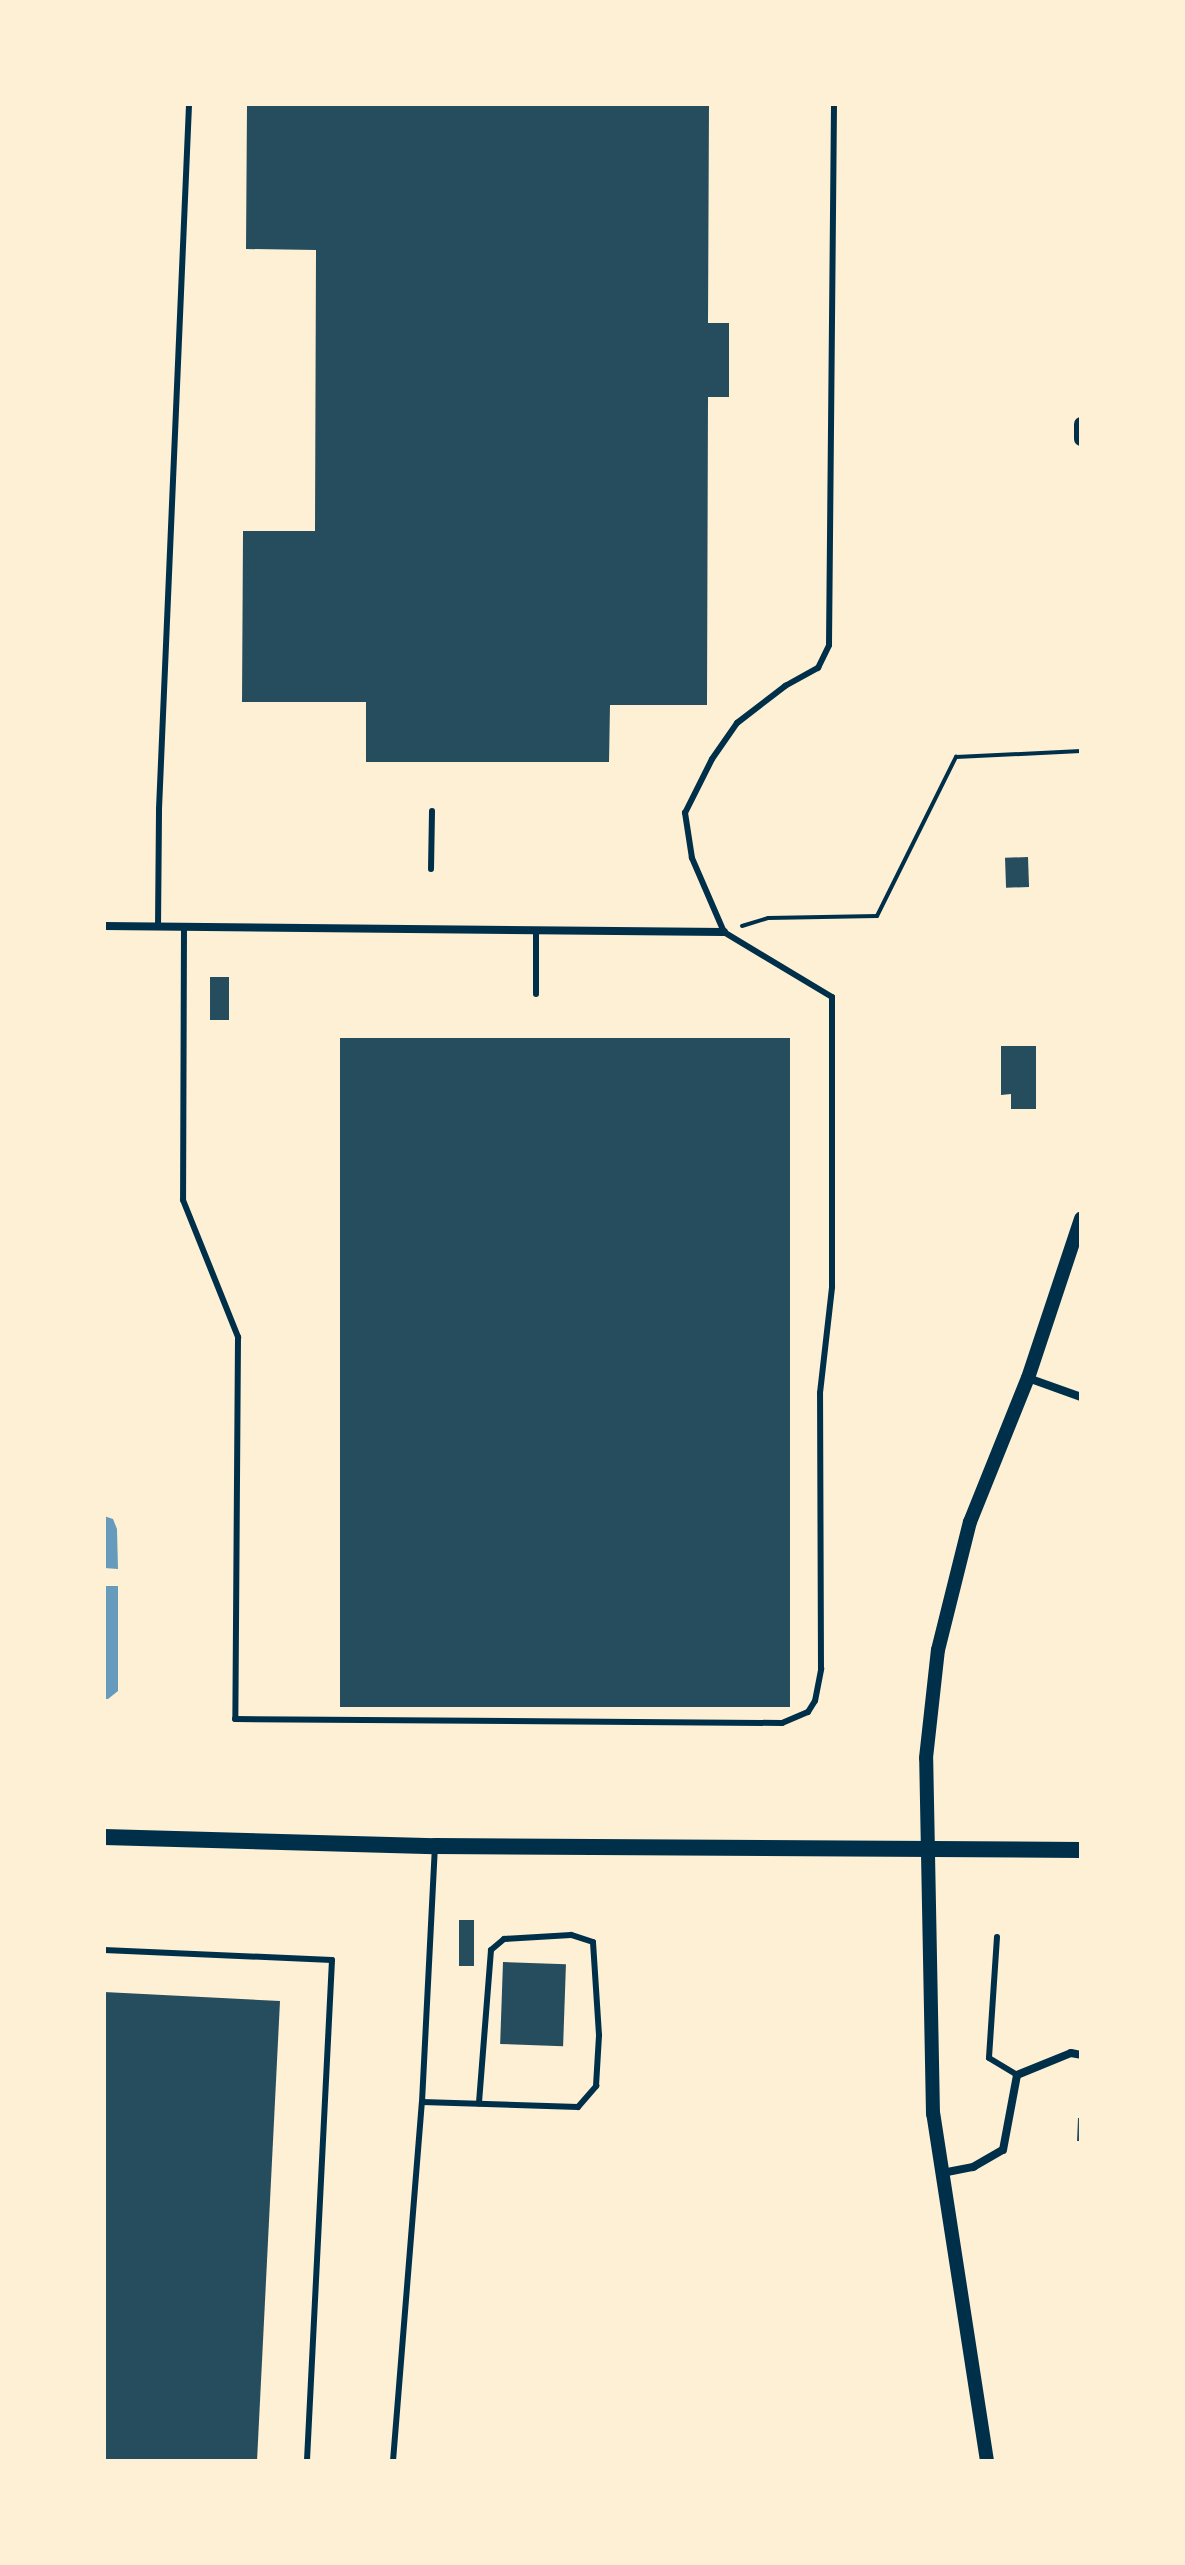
<!DOCTYPE html>
<style>
body{margin:0}
#map{position:relative;width:1185px;height:2565px;overflow:hidden;background:#fdf0d5;font-family:"Golos Text",sans-serif}
div>[style]{position:absolute}
.water>*{inset:0;background:#669bbc}
.building>*{inset:0;background:#264d5e;transform-origin:0 0}
.path>*{height:4px;margin:-2px;padding:0 2px;transform-origin:2px;border-radius:2px;background:#003049}
.service>*{height:6px;margin:-3px;padding:0 3px;transform-origin:3px;border-radius:3px;background:#003049}
.minor>*{height:8px;margin:-4px;padding:0 4px;transform-origin:4px;border-radius:4px;background:#003049}
.tertiary>*{height:14px;margin:-7px;padding:0 7px;transform-origin:7px;border-radius:7px;background:#003049}
.secondary>*{height:16px;margin:-8px;padding:0 8px;transform-origin:8px;border-radius:8px;background:#003049}
span{translate:-50% -50%;white-space:nowrap;text-align:center;line-height:1.15;-webkit-text-stroke:8px #fdf0d5;paint-order:stroke}
.frame{position:absolute;inset:0;border:106px solid #fdf0d5;pointer-events:none}
</style>
<div id="map">
<div class="water">
<div style="clip-path:polygon(104px 1516px,113px 1519px,117px 1529px,118px 1569px,104px 1568px)"></div>
<div style="clip-path:polygon(104px 1586px,118px 1586px,118px 1691px,108px 1699px,104px 1699px)"></div>
</div>
<div class="building">
<div style="clip-path:polygon(247px 104px,709px 104px,708px 323px,729px 323px,729px 397px,708px 397px,707px 705px,610px 705px,609px 762px,366px 762px,366px 702px,242px 702px,243px 531px,315px 531px,316px 250px,246px 249px)"></div>
<div style="left:1028px;top:857px;width:30px;height:23px;rotate:88deg"></div>
<div style="left:210px;top:977px;width:19px;height:43px"></div>
<div style="left:340px;top:1038px;width:450px;height:669px"></div>
<div style="clip-path:polygon(1001px 1046px,1036px 1046px,1036px 1109px,1011px 1109px,1011px 1094px,1001px 1095px)"></div>
<div style="left:459px;top:1920px;width:15px;height:46px"></div>
<div style="left:503px;top:1962px;width:63px;height:82px;rotate:2deg"></div>
<div style="clip-path:polygon(104px 1992px,280px 2001px,257px 2461px,104px 2461px)"></div>
<div style="clip-path:polygon(1078px 2118px,1081px 2118px,1081px 2141px,1077px 2141px)"></div>
</div>
<div class="path">
<div style="left:742px;top:926px;width:27px;rotate:-17deg"></div>
<div style="left:768px;top:918px;width:109px;rotate:-1.1deg"></div>
<div style="left:877px;top:916px;width:178px;rotate:-63.6deg"></div>
<div style="left:956px;top:757px;width:125px;rotate:-2.7deg"></div>
</div>
<div class="service">
<div style="left:431px;top:869px;width:58px;rotate:-89deg"></div>
<div style="left:158px;top:927px;width:118px;rotate:-89.5deg"></div>
<div style="left:159px;top:809px;width:706px;rotate:-87.56deg"></div>
<div style="left:184px;top:927px;width:273px;rotate:90.2deg"></div>
<div style="left:183px;top:1200px;width:148px;rotate:68.1deg"></div>
<div style="left:238px;top:1337px;width:382px;rotate:90.4deg"></div>
<div style="left:235px;top:1719px;width:547px;rotate:0.42deg"></div>
<div style="left:782px;top:1723px;width:28px;rotate:-23deg"></div>
<div style="left:808px;top:1712px;width:13px;rotate:-58deg"></div>
<div style="left:815px;top:1701px;width:33px;rotate:-79deg"></div>
<div style="left:821px;top:1669px;width:276px;rotate:-90.2deg"></div>
<div style="left:820px;top:1393px;width:107px;rotate:-83.5deg"></div>
<div style="left:832px;top:1287px;width:290px;rotate:-90deg"></div>
<div style="left:832px;top:997px;width:126px;rotate:-149deg"></div>
<div style="left:724px;top:932px;width:81px;rotate:-113.4deg"></div>
<div style="left:692px;top:858px;width:46px;rotate:-98.8deg"></div>
<div style="left:685px;top:813px;width:60px;rotate:-63.4deg"></div>
<div style="left:712px;top:759px;width:44px;rotate:-55.2deg"></div>
<div style="left:737px;top:723px;width:61px;rotate:-37.6deg"></div>
<div style="left:785px;top:686px;width:38px;rotate:-29deg"></div>
<div style="left:818px;top:668px;width:25px;rotate:-64deg"></div>
<div style="left:829px;top:645px;width:541px;rotate:-89.47deg"></div>
<div style="left:536px;top:994px;width:64px;rotate:-90deg"></div>
<div style="left:997px;top:1937px;width:121px;rotate:93.8deg"></div>
<div style="left:989px;top:2058px;width:33px;rotate:31deg"></div>
<div style="left:104px;top:1950px;width:228px;rotate:2.5deg"></div>
<div style="left:332px;top:1960px;width:502px;rotate:92.86deg"></div>
<div style="left:422px;top:2102px;width:156px;rotate:1.8deg"></div>
<div style="left:578px;top:2107px;width:28px;rotate:-49deg"></div>
<div style="left:596px;top:2086px;width:51px;rotate:-86.6deg"></div>
<div style="left:599px;top:2035px;width:93px;rotate:-93.7deg"></div>
<div style="left:593px;top:1942px;width:23px;rotate:-162deg"></div>
<div style="left:571px;top:1935px;width:67px;rotate:176.6deg"></div>
<div style="left:504px;top:1939px;width:17px;rotate:140deg"></div>
<div style="left:491px;top:1950px;width:154px;rotate:94.5deg"></div>
<div style="left:393px;top:2461px;width:360px;rotate:-85.4deg"></div>
<div style="left:422px;top:2102px;width:253px;rotate:-87.1deg"></div>
</div>
<div class="minor">
<div style="left:104px;top:926px;width:620px;rotate:0.55deg"></div>
<div style="left:1028px;top:1378px;width:56px;rotate:19.7deg"></div>
<div style="left:942px;top:2173px;width:32px;rotate:-11deg"></div>
<div style="left:973px;top:2167px;width:34px;rotate:-30deg"></div>
<div style="left:1003px;top:2150px;width:76px;rotate:-79.4deg"></div>
<div style="left:1017px;top:2075px;width:58px;rotate:-22.2deg"></div>
<div style="left:1071px;top:2053px;width:10px;rotate:11deg"></div>
</div>
<div class="tertiary">
<div style="left:1081px;top:424px;width:15px;rotate:90deg"></div>
<div style="left:987px;top:2461px;width:351px;rotate:-98.8deg"></div>
<div style="left:933px;top:2114px;width:356px;rotate:-91.1deg"></div>
<div style="left:926px;top:1758px;width:109px;rotate:-83.7deg"></div>
<div style="left:938px;top:1650px;width:132px;rotate:-76deg"></div>
<div style="left:970px;top:1522px;width:155px;rotate:-68.1deg"></div>
<div style="left:1028px;top:1378px;width:168px;rotate:-71.6deg"></div>
</div>
<div class="secondary">
<div style="left:104px;top:1837px;width:331px;rotate:1.6deg"></div>
<div style="left:435px;top:1846px;width:646px;rotate:0.35deg"></div>
</div>
<div class="frame"></div>
</div>
